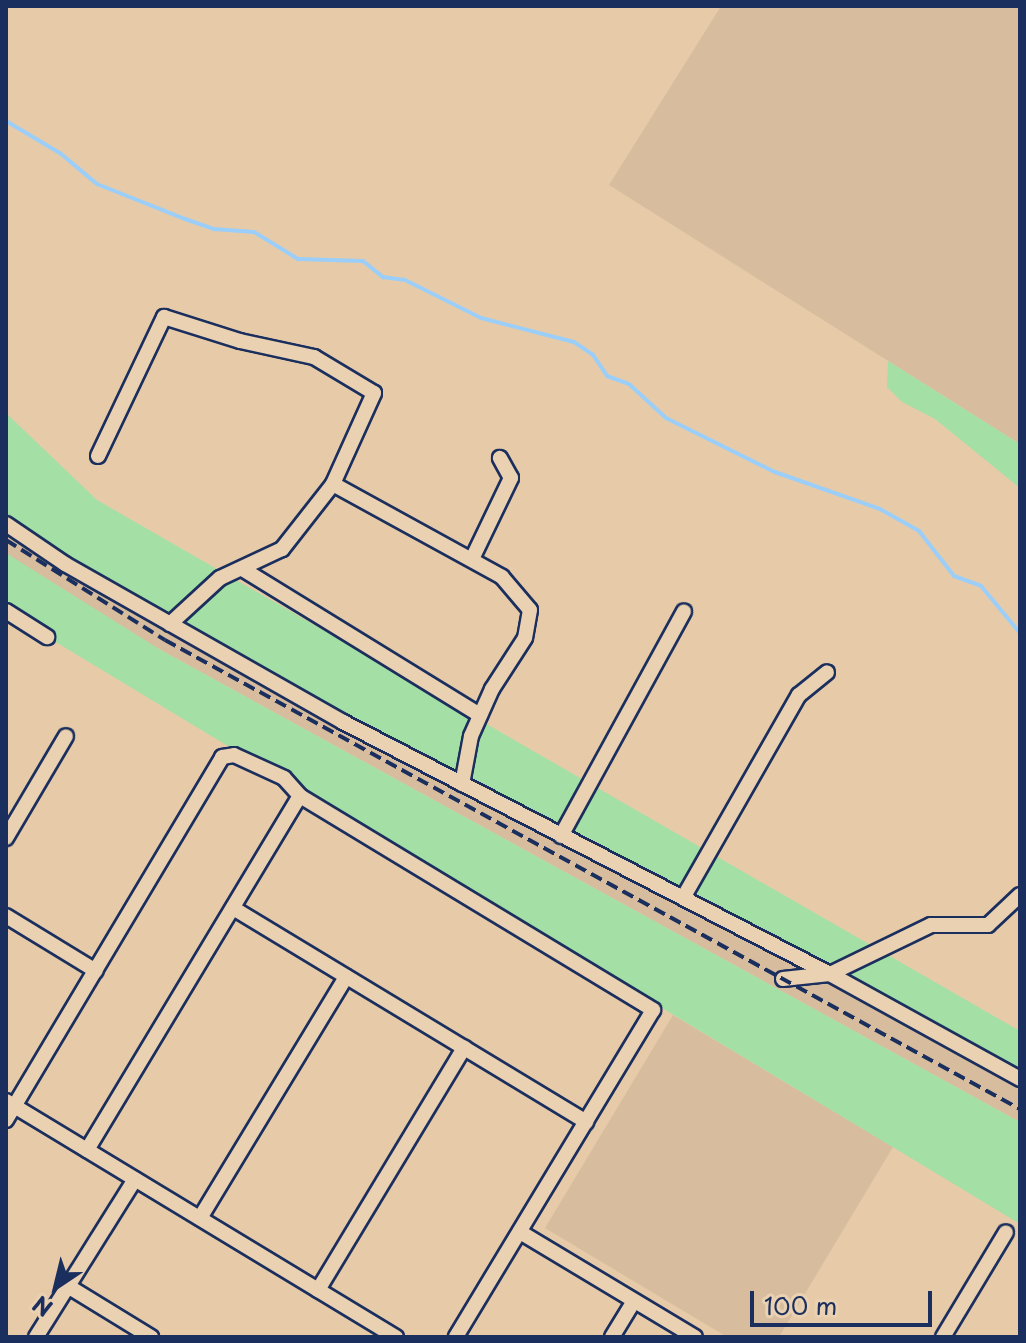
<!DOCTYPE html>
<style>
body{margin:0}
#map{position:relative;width:1026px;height:1343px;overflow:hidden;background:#e7cba8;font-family:"Playpen Sans",sans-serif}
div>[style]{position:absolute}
.built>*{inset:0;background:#d7bd9e}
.green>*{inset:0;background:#a4dfa5}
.stream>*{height:4px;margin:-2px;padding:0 2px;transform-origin:2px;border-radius:2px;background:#9bcef8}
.roads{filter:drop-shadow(2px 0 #1b2f5e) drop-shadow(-2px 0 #1b2f5e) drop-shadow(0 2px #1b2f5e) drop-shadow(0 -2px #1b2f5e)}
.street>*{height:14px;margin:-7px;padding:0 7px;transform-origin:7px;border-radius:7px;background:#ead1b2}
.rail>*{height:4px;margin-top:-2px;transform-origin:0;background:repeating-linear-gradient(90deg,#1b2f5e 0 12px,transparent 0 18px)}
span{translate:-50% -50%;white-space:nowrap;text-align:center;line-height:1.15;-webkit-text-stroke:6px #ead1b2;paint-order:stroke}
.frame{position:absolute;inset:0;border:8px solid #1b2f5e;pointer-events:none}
.north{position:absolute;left:16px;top:1247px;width:80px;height:80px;-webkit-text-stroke:6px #ead1b2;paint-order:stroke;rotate:215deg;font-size:22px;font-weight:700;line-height:32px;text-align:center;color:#1b2f5e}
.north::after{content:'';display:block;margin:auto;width:28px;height:36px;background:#1b2f5e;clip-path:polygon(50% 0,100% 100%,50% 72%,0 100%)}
.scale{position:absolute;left:750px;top:1291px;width:182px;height:36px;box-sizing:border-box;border:4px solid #1b2f5e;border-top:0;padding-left:10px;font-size:24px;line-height:28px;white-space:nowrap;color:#1b2f5e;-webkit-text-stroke:6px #ead1b2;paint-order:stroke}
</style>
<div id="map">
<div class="built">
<div style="clip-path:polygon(721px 6px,1020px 6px,1020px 444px,609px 185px)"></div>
<div style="clip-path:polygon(6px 515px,175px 623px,1020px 1087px,1020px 1122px,159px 649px,50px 583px,6px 553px)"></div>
<div style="clip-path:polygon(673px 1015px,893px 1147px,779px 1337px,727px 1337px,545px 1228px)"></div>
</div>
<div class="green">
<div style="clip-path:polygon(888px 361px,1020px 444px,1020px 488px,935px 419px,902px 402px,887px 387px)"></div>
<div style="clip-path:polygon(6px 413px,97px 500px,1020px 1031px,1020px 1087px,175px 623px,66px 558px,6px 515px)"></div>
<div style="clip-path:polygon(6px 553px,159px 649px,1020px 1122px,1020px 1224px,6px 612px)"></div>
</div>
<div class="stream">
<div style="left:6px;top:121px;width:63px;rotate:30.7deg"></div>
<div style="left:60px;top:153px;width:48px;rotate:40deg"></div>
<div style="left:97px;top:184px;width:95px;rotate:21.7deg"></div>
<div style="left:185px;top:219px;width:31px;rotate:19deg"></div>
<div style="left:214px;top:229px;width:40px;rotate:4.3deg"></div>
<div style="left:254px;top:232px;width:52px;rotate:31.5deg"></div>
<div style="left:298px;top:259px;width:65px;rotate:1.8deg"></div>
<div style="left:363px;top:261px;width:26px;rotate:39deg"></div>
<div style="left:383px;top:277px;width:22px;rotate:8deg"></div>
<div style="left:405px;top:280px;width:85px;rotate:26.6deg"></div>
<div style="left:481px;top:318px;width:96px;rotate:14.5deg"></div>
<div style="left:574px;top:342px;width:23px;rotate:34deg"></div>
<div style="left:593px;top:355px;width:25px;rotate:56deg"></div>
<div style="left:607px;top:376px;width:23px;rotate:20deg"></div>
<div style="left:629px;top:384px;width:50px;rotate:42.6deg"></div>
<div style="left:666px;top:418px;width:122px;rotate:26.4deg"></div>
<div style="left:775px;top:472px;width:111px;rotate:19.4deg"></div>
<div style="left:880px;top:509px;width:45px;rotate:29.4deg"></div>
<div style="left:919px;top:531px;width:57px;rotate:52.1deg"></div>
<div style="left:954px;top:576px;width:29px;rotate:20deg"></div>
<div style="left:981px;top:586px;width:61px;rotate:50.3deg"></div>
</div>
<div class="roads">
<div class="street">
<div style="left:98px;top:456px;width:154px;rotate:-64.6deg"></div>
<div style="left:164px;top:317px;width:80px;rotate:17.5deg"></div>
<div style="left:240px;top:341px;width:76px;rotate:12.2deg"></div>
<div style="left:314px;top:357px;width:70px;rotate:31deg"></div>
<div style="left:374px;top:393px;width:100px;rotate:114.3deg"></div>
<div style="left:333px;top:484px;width:83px;rotate:128.1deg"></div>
<div style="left:282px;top:549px;width:68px;rotate:154.9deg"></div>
<div style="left:220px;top:578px;width:68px;rotate:137.4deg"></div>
<div style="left:333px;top:484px;width:193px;rotate:28.8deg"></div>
<div style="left:502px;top:577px;width:43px;rotate:49.7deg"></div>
<div style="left:530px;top:610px;width:28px;rotate:100deg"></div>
<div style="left:525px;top:638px;width:61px;rotate:122.9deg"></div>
<div style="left:492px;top:689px;width:51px;rotate:114.1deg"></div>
<div style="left:471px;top:736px;width:49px;rotate:100.6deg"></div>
<div style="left:6px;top:524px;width:71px;rotate:34.1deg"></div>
<div style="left:65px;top:564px;width:320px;rotate:29.6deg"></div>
<div style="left:343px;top:722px;width:548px;rotate:27.36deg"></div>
<div style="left:830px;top:974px;width:217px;rotate:28.9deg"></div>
<div style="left:472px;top:559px;width:90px;rotate:-64.3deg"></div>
<div style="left:511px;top:478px;width:23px;rotate:-119deg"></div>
<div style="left:244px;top:570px;width:277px;rotate:31.6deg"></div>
<div style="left:6px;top:611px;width:49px;rotate:32.4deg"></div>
<div style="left:561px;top:836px;width:256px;rotate:-61.3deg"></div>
<div style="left:6px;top:838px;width:118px;rotate:-59.5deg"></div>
<div style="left:683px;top:898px;width:234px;rotate:-60.3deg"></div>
<div style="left:799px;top:695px;width:36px;rotate:-39deg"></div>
<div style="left:233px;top:908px;width:413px;rotate:31.2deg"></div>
<div style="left:6px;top:916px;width:105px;rotate:31.4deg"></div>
<div style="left:783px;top:979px;width:47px;rotate:-6.1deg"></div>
<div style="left:830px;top:974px;width:112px;rotate:-25.9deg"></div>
<div style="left:931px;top:925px;width:57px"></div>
<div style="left:988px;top:925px;width:44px;rotate:-43.2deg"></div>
<div style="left:6px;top:1101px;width:456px;rotate:31.2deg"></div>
<div style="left:6px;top:1120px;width:422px;rotate:-59.2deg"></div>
<div style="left:222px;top:757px;width:12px;rotate:-9deg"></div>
<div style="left:234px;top:755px;width:55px;rotate:24.7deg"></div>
<div style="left:284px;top:778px;width:24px;rotate:48deg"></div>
<div style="left:300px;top:796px;width:413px;rotate:31.2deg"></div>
<div style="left:653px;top:1010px;width:382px;rotate:121.1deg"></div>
<div style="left:87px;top:1150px;width:413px;rotate:-59deg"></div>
<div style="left:200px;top:1218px;width:282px;rotate:-58.8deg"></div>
<div style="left:520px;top:1232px;width:204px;rotate:31deg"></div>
<div style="left:66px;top:1285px;width:100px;rotate:31.5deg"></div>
<div style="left:318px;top:1290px;width:283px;rotate:-58.9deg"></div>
<div style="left:36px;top:1337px;width:186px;rotate:-57.9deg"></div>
<div style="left:612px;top:1337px;width:42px;rotate:-58.6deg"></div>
<div style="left:943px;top:1337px;width:122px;rotate:-59deg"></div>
</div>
</div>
<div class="rail">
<div style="left:6px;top:540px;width:188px;rotate:32.2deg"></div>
<div style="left:165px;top:640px;width:975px;rotate:28.75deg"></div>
</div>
<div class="frame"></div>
<div class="north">N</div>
<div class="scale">100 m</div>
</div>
